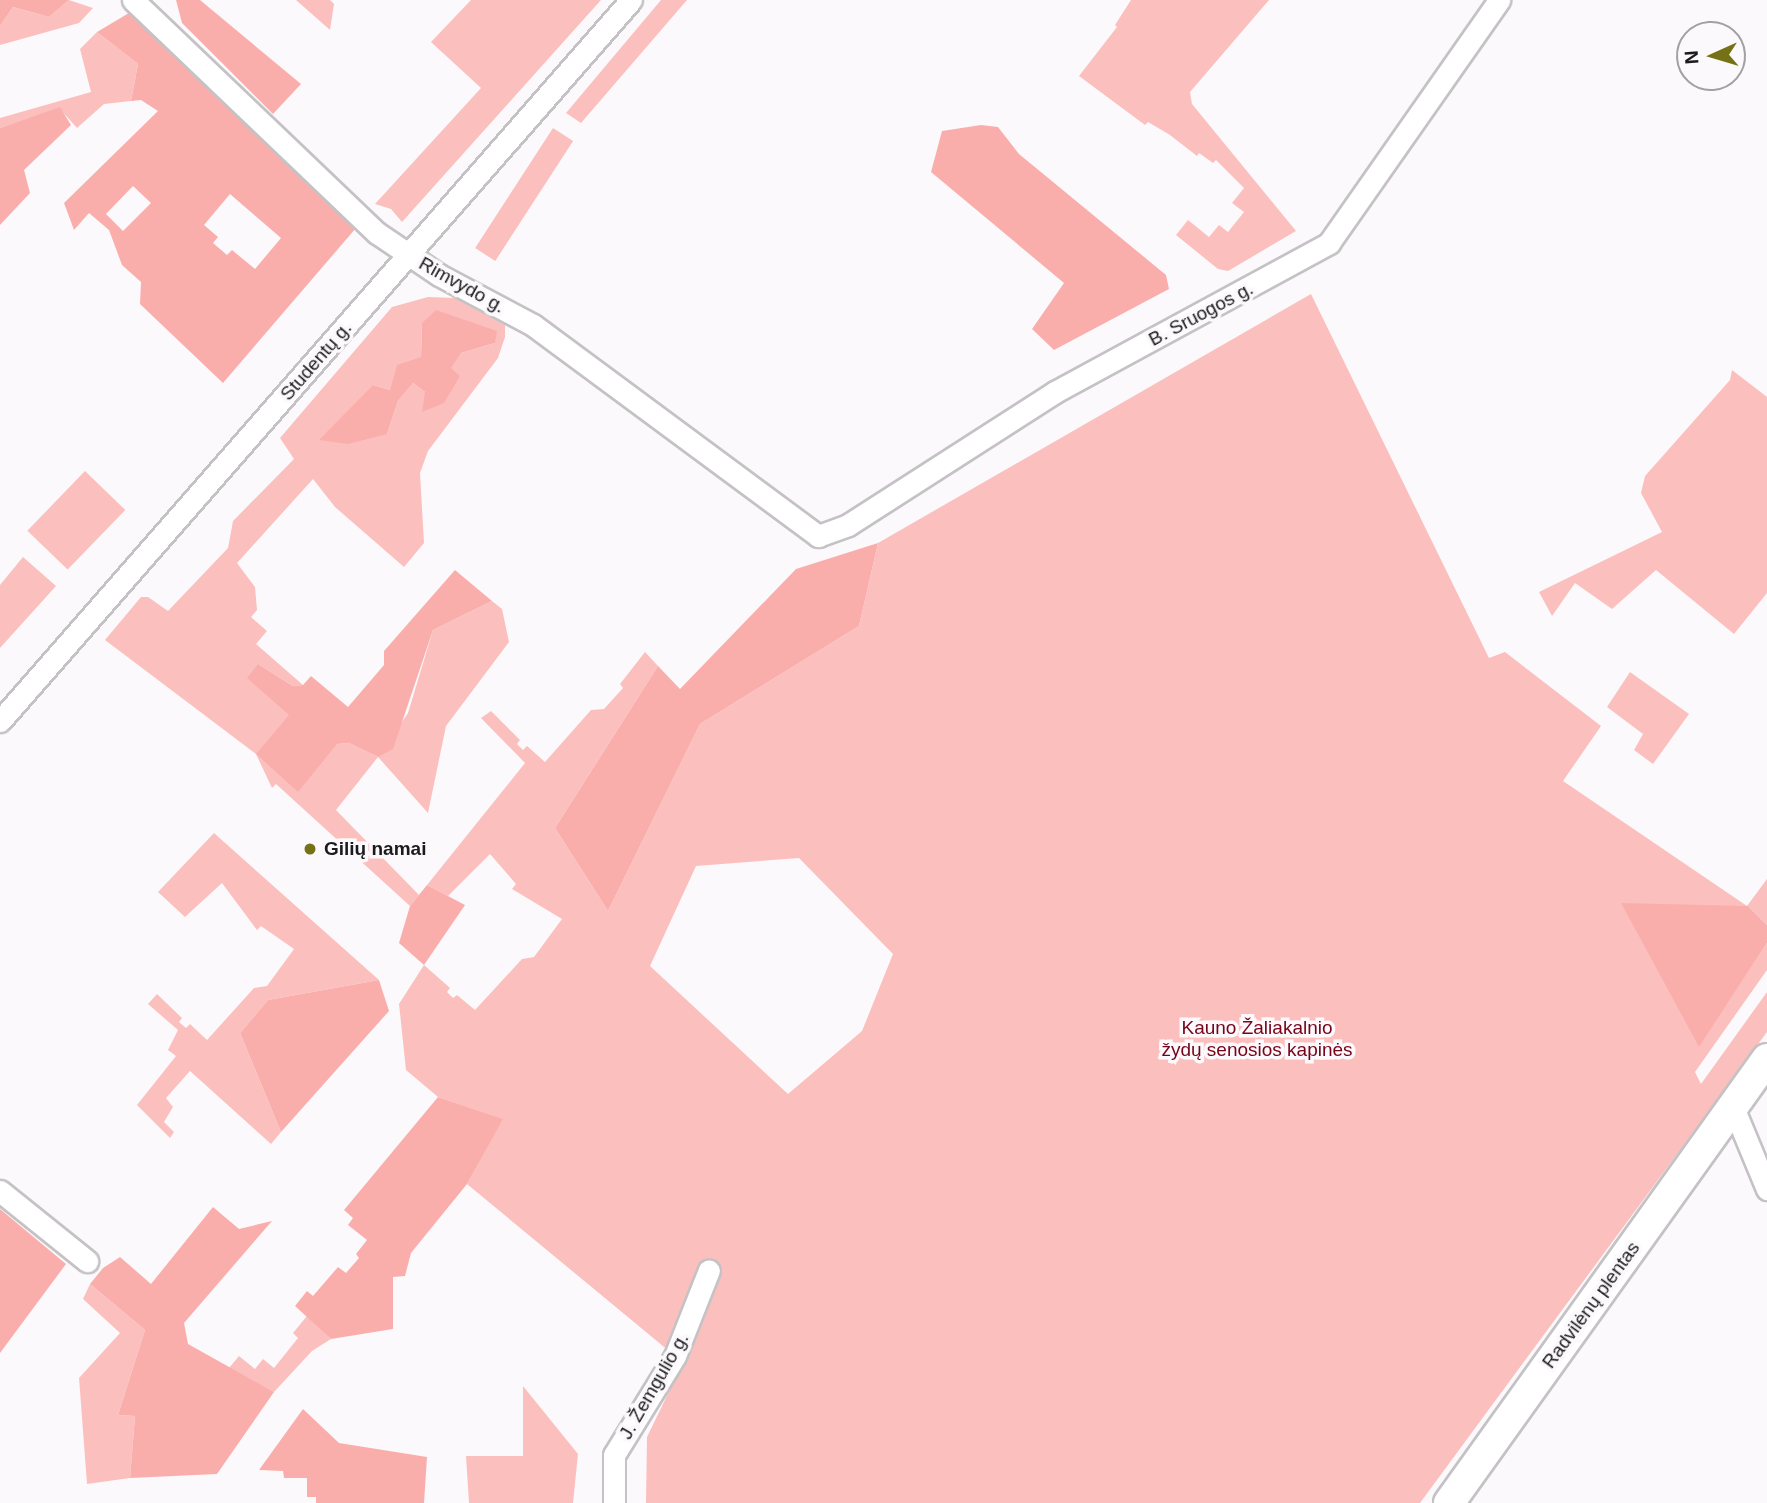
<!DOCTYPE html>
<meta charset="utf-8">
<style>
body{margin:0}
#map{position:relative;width:1767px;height:1503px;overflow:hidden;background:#fcf9fc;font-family:Arial,sans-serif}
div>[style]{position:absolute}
.green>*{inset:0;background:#fbc0bd;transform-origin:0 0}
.forest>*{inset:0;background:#faaeac}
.roads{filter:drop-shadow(2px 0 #c5c2c5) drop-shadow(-2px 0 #c5c2c5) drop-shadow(0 2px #c5c2c5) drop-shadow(0 -2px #c5c2c5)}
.street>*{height:21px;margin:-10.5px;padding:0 10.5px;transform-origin:10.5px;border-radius:10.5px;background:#fff}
.secondary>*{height:30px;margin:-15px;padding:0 15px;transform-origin:15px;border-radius:15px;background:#fff}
.dots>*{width:19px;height:19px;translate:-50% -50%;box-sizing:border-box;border:4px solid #fcf9fc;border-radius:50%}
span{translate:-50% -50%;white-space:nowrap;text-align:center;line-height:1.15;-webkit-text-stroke:7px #fcf9fc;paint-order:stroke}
.street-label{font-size:19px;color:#1c1b1c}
.poi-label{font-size:19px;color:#1c1b1c;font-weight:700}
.left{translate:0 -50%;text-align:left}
.park-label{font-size:19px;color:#760418}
.north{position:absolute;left:1676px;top:21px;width:70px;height:70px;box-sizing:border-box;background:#fcf9fc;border:2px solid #a2a0a2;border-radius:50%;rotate:266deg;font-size:19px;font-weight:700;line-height:28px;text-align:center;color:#1c1b1c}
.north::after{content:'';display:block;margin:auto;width:24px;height:32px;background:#757216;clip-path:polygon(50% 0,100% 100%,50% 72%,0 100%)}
</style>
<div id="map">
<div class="green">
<div style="clip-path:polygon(69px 0,93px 8px,79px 23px,0 45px,0 26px,13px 7px,49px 17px)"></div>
<div style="clip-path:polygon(296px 0,330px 0,334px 4px,330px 30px)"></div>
<div style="clip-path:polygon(471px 0,601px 0,402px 222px,391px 209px,375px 204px,481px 88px,431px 42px)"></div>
<div style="clip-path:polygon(661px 0,687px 0,581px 123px,566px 113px)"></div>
<div style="clip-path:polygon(1131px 0,1269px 0,1190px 92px,1192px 104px,1296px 231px,1228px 271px,1218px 269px,1176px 235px,1188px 220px,1209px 237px,1219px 225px,1228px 232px,1244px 212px,1232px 203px,1244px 188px,1216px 160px,1213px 163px,1199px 153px,1197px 156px,1170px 135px,1148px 122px,1145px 125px,1079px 76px,1117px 27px,1115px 25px)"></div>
<div style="clip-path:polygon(97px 32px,138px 64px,131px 101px,104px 104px,77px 128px,59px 108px,0 128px,0 118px,91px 92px,80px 49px)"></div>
<div style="left:553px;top:128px;width:24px;height:143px;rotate:33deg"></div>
<div style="clip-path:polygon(evenodd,1311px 294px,1489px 658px,1505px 652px,1601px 726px,1563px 781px,1747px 906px,1767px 879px,1767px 925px,1748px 906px,1699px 1046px,1767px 943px,1767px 970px,1695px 1072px,1701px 1084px,1767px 992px,1767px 1032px,1420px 1503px,646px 1503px,647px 1437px,677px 1375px,675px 1356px,467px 1184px,502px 1119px,438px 1097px,406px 1070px,399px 1004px,424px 965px,450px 988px,447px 992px,453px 998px,457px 995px,475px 1010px,522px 959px,534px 957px,562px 919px,512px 889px,516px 884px,490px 854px,448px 896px,427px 885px,525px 763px,481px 718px,491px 711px,520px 740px,517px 744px,523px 750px,527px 746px,545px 762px,591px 710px,604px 709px,623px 688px,620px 684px,645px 652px,658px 666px,555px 828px,608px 911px,700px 724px,859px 626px,878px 543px,1311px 294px,799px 858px,893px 954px,862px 1031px,788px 1094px,650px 966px,696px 866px,799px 858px)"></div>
<div style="clip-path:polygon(evenodd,428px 297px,455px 298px,505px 325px,505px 337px,498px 358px,428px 451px,420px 473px,424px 543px,404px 567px,335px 507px,313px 479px,237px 563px,255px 587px,257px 610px,251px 617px,267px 631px,256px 644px,303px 685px,293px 686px,258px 664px,337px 744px,349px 743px,378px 757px,408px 713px,433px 630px,492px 601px,502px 609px,509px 642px,446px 726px,428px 813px,378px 757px,336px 810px,419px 895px,410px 906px,276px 784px,272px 788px,256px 754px,105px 640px,141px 597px,148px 597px,168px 611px,228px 548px,233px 521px,294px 459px,280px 438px,392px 307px,428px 297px,422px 323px,495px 343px,461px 353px,425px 392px,413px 383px,398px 401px,387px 434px,373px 385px,390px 390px,421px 357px,422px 323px)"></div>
<div style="clip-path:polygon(1732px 370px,1767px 397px,1767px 593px,1734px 634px,1656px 570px,1612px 609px,1575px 583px,1552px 616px,1539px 592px,1662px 532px,1641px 493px,1645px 476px,1730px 380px)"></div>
<div style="left:85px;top:471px;width:56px;height:83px;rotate:44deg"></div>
<div style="clip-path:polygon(23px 557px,56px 586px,0 648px,0 585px)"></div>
<div style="clip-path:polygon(1630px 672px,1689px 714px,1653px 764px,1634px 750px,1643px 734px,1607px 707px)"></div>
<div style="clip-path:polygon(214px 833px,379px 980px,268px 1000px,240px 1033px,281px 1132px,271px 1144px,190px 1071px,166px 1098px,173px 1107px,164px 1122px,174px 1132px,170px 1138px,137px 1105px,176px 1056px,168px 1050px,178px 1030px,148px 1004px,157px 994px,182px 1018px,179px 1022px,186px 1028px,190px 1024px,207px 1040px,254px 988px,267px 986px,294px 949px,261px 926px,257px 930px,222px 883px,185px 917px,158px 892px)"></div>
<div style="clip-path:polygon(90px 1284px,145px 1330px,118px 1415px,135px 1416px,130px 1478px,87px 1484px,79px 1378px,120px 1333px,83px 1299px)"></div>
<div style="clip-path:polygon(307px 1316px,331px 1339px,312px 1351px,274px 1392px,229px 1368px,239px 1356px,255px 1369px,263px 1359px,274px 1368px,298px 1338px,293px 1333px)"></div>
<div style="clip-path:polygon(523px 1386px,578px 1454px,573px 1503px,469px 1503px,466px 1456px,523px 1456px)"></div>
</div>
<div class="forest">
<div style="clip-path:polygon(0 0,69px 0,49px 17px,13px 7px,0 26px)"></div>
<div style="clip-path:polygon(176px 0,200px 0,301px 84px,273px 114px,182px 23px)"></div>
<div style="clip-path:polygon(evenodd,134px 10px,356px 228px,223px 383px,140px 304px,141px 282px,122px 265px,109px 230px,89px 213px,74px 230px,64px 203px,158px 111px,141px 100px,131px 101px,138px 64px,97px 32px,134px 10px,133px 186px,151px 203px,123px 231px,106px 214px,133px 186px,134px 10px,230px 194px,281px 238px,255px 269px,232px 250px,227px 255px,213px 243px,218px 237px,204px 225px,230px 194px)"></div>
<div style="clip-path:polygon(60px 107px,71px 125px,24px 170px,30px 193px,0 225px,0 128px)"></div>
<div style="clip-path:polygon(981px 125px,998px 127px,1019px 154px,1166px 275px,1169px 289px,1054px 350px,1032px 329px,1064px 283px,931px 172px,942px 131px)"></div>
<div style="clip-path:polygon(436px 310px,497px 331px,495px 343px,461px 353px,451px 368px,460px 376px,444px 403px,422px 412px,425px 392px,413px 383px,398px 401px,387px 434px,348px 444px,319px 440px,373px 385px,390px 390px,397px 365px,421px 357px,422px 323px)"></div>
<div style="clip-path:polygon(878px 543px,859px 626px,700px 724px,608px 911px,555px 828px,658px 666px,680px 689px,796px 569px)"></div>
<div style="clip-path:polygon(455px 570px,492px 601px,433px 630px,393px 749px,378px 757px,349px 743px,337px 744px,298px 792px,256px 754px,289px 715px,247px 678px,258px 664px,293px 686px,303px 685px,311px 676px,348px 707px,384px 665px,384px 651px)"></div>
<div style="clip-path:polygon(427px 885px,465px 905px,424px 965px,399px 943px,410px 906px)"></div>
<div style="clip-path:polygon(1621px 903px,1748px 906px,1767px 925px,1767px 943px,1699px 1047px)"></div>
<div style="clip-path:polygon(379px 980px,389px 1011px,281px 1132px,240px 1033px,268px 1000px)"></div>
<div style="clip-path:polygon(438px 1097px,503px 1119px,467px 1184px,411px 1253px,405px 1276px,393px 1277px,393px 1329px,331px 1339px,295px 1306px,307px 1291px,313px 1296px,338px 1267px,346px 1273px,359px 1258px,356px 1254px,367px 1240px,348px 1225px,353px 1218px,344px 1210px)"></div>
<div style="clip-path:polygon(213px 1207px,239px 1229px,272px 1221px,184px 1323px,188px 1344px,274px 1392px,217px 1474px,130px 1478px,135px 1416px,118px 1415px,145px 1330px,90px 1284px,103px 1268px,120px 1257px,151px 1284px)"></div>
<div style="clip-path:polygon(0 1209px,66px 1264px,0 1353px)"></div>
<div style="clip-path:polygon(303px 1409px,339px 1443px,427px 1457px,424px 1503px,316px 1503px,316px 1497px,307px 1497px,307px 1478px,284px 1478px,283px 1471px,259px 1470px)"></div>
</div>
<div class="roads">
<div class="street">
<div style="left:133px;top:0;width:337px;rotate:43.7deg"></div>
<div style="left:377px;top:233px;width:75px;rotate:34.1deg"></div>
<div style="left:439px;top:275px;width:106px;rotate:28deg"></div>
<div style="left:533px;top:325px;width:355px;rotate:36.5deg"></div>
<div style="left:818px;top:536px;width:32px;rotate:-20deg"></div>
<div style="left:848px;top:525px;width:246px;rotate:-32.7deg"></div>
<div style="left:1055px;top:392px;width:312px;rotate:-28.5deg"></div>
<div style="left:1329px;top:243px;width:297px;rotate:-55deg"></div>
<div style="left:0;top:721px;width:958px;rotate:-48.81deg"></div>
<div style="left:1733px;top:1107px;width:89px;rotate:67.5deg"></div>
<div style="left:0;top:1191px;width:112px;rotate:38.8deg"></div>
<div style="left:614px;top:1503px;width:48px;rotate:-90deg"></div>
<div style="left:614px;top:1455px;width:116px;rotate:-58.4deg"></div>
<div style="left:675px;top:1356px;width:92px;rotate:-68.4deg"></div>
</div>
<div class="secondary">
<div style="left:1449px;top:1503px;width:546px;rotate:-54.39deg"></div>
</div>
</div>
<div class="dots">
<div style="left:310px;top:849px;background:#757216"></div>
</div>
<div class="street-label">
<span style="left:462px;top:285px;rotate:29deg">Rimvydo g.</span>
<span style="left:1201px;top:314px;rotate:-28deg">B. Sruogos g.</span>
<span style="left:316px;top:361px;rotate:-49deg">Studentų g.</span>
<span style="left:1591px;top:1305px;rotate:-54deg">Radvilėnų plentas</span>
<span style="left:654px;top:1386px;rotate:-60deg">J. Žemgulio g.</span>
</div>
<div class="poi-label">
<span class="left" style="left:324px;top:849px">Gilių namai</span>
</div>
<div class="park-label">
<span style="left:1257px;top:1039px">Kauno Žaliakalnio<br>žydų senosios kapinės</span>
</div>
<div class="north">N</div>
</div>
